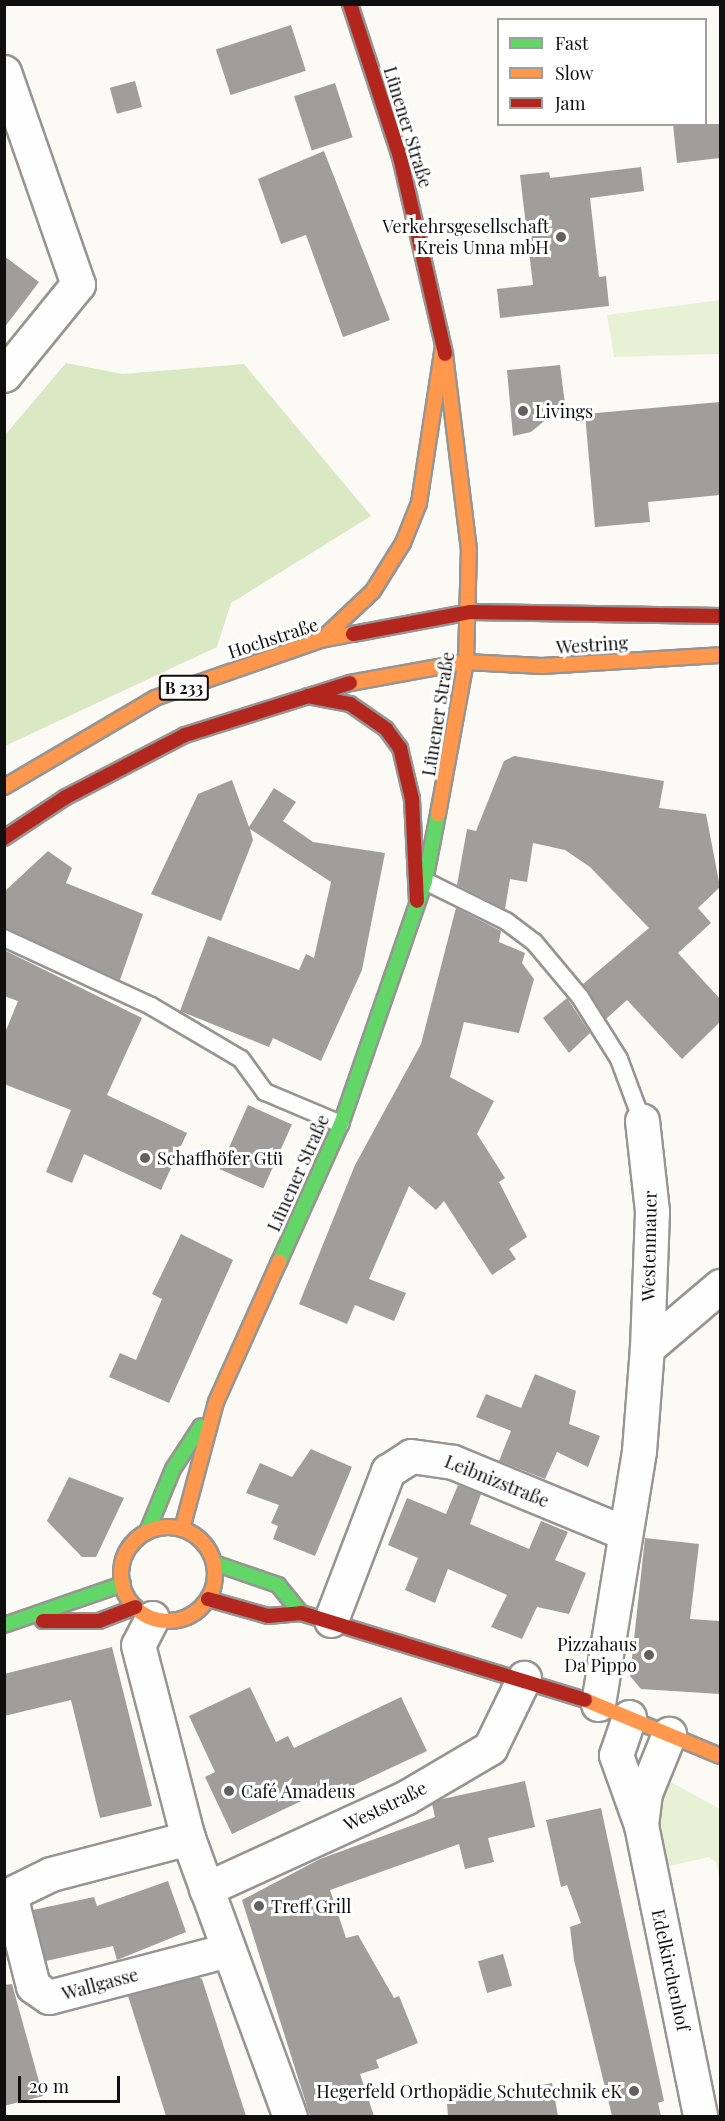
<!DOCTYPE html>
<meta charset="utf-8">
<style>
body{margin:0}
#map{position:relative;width:725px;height:2121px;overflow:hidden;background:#fcfaf5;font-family:"Playfair Display",serif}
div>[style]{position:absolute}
.green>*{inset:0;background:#e9f1d5}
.forest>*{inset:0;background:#dae8c4}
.building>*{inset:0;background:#a09d9a;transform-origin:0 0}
.roads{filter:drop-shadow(2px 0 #969593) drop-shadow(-2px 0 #969593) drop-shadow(0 2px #969593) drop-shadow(0 -2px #969593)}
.lane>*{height:16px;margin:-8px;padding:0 8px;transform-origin:8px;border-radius:8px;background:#fffefe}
.street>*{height:33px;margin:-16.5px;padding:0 16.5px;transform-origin:16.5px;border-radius:16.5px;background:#fffefe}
.fast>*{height:14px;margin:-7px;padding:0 7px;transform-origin:7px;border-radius:7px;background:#63d668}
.slow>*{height:14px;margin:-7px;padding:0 7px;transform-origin:7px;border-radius:7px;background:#ff974d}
.slow>.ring{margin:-7px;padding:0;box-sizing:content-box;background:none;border:14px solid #ff974d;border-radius:50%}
.jam>*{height:14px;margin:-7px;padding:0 7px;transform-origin:7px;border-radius:7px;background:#b3261e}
.dots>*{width:16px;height:16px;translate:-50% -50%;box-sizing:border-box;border:3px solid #fff;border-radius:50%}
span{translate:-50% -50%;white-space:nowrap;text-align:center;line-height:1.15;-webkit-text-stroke:6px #fff;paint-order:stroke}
.shield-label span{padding:2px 4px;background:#fff;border:2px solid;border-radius:4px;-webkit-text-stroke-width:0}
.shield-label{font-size:16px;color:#0f0f0f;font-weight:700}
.street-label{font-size:18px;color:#0f0f0f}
.poi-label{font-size:18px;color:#0f0f0f}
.right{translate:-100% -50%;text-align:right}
.left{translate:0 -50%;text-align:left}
.frame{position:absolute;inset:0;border:6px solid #0f0f0f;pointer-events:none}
.legend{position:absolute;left:497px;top:18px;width:210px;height:108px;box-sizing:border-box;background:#fff;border:2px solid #9f9f9f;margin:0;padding:8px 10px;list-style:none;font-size:18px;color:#0f0f0f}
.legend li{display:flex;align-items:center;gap:12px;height:30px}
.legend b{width:30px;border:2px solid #9f9f9f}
.scale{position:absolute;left:18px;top:2076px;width:102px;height:27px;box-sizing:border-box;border:3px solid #0f0f0f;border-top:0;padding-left:8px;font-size:18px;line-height:21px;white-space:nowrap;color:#0f0f0f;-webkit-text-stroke:4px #fff;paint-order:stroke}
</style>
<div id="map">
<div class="green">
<div style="clip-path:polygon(720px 300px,720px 354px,614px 357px,607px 315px)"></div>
<div style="clip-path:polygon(671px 1782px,720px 1809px,720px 1881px,716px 1862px,709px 1857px,665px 1867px,657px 1803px)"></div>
</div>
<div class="forest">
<div style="clip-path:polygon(66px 363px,122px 374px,244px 364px,371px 516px,231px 603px,217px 647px,5px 746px,5px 435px)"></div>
</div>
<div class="building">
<div style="left:291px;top:25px;width:48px;height:79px;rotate:72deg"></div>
<div style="left:135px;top:81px;width:27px;height:26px;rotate:75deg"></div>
<div style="left:335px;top:83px;width:57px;height:43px;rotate:72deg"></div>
<div style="clip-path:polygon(673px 124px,720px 124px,720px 158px,677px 163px)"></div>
<div style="clip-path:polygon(324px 151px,390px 320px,343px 337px,306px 235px,281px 244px,258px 179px)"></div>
<div style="clip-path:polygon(641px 167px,644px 191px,590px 198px,599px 277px,606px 276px,609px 306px,500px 318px,497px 289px,533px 285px,520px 175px,549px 172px,550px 178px)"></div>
<div style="clip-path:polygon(4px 256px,39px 282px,4px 328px)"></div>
<div style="clip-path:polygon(560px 365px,565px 404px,531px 432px,513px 436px,507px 370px)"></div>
<div style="clip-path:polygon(720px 402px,720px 495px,648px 502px,650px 522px,595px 527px,585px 414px)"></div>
<div style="clip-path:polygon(514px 756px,664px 781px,659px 808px,706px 814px,720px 887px,698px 908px,711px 923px,678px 953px,720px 999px,720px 1022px,682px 1059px,627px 1000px,606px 1019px,583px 984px,649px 928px,590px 867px,565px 850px,533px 843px,527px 882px,510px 879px,505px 909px,457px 885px,467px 829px,476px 831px,504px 761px)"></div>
<div style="clip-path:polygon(232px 780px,249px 827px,274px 788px,296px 802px,283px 821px,313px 842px,385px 853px,362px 970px,321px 1061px,273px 1038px,269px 1047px,180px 1011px,208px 936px,299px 970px,306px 954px,314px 958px,331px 882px,250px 829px,253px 840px,221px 921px,151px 894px,198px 794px)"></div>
<div style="clip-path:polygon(48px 851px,72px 868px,66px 883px,143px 914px,120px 980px,4px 928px,4px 892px)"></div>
<div style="clip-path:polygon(456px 908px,501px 931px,499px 942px,525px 953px,522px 963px,534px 979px,519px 1033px,464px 1022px,450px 1077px,494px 1101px,477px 1134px,505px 1178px,499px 1182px,527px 1237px,509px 1249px,516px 1259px,492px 1275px,444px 1201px,436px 1210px,409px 1186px,369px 1279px,406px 1293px,394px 1321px,355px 1305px,347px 1324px,299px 1304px,355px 1165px,421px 1044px)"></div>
<div style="clip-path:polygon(4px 950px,142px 1018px,107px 1095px,187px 1133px,161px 1190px,84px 1154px,72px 1183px,46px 1172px,71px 1110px,4px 1084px,4px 1035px,18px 1001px,4px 996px)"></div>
<div style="clip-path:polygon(567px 998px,590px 1033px,569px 1053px,543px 1018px)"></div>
<div style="left:248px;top:1105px;width:48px;height:70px;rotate:24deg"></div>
<div style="clip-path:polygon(181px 1234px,233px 1260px,169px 1403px,109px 1377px,120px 1353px,136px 1360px,162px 1299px,152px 1294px)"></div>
<div style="clip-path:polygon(535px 1374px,576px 1391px,569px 1424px,600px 1436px,588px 1467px,557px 1452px,545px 1479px,499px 1461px,511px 1431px,476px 1417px,486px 1394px,521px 1408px)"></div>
<div style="clip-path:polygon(311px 1449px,352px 1467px,315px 1556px,273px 1539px,278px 1526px,271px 1523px,279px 1505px,246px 1493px,260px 1463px,292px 1477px)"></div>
<div style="clip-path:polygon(69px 1477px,124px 1498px,96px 1557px,82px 1557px,47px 1521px)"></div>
<div style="clip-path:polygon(458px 1485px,481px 1494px,470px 1524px,529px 1549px,541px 1521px,568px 1532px,555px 1560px,586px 1573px,569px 1614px,537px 1607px,522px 1639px,491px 1627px,507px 1595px,448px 1569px,435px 1603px,405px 1590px,418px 1558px,388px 1545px,407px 1498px,446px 1514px)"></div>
<div style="clip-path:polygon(645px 1538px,699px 1544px,690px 1619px,720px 1621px,720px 1694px,641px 1689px,630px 1676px)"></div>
<div style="clip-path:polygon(112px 1647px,152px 1806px,100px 1818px,71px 1700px,4px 1716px,4px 1674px)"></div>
<div style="clip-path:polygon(250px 1687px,276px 1742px,288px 1736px,294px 1748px,401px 1697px,427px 1751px,320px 1801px,316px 1794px,232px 1834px,205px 1777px,215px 1772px,189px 1716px)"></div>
<div style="clip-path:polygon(525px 1781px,535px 1827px,488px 1838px,494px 1862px,465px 1869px,459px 1844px,330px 1890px,346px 1938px,358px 1935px,394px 1998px,399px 1996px,418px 2043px,376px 2060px,379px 2068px,360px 2074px,374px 2116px,310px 2116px,242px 1900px,320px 1859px,435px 1817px,432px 1804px,438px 1800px)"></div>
<div style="clip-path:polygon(601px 1808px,664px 2101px,658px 2103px,661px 2116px,612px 2116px,574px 1960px,570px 1927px,581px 1923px,567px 1885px,561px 1887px,546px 1820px)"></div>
<div style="clip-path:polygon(168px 1881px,186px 1932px,117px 1960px,113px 1946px,46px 1961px,33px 1910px,94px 1897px,97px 1906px)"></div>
<div style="left:503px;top:1954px;width:33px;height:26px;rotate:74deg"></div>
<div style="clip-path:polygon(198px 1977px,202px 1979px,246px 2116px,166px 2116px,128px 1996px)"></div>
<div style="clip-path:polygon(12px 1984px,43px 2096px,4px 2106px,4px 1985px)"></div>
<div style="clip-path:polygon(552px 2083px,558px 2116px,448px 2116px,447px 2103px)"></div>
</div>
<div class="roads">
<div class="lane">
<div style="left:425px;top:881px;width:90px;rotate:26.3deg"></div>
<div style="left:506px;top:921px;width:35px;rotate:37deg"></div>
<div style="left:534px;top:942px;width:72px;rotate:50.1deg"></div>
<div style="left:580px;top:997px;width:73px;rotate:57.8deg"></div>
<div style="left:619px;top:1059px;width:66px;rotate:69.6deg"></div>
<div style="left:4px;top:938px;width:162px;rotate:24.8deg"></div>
<div style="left:151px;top:1006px;width:104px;rotate:30.5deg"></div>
<div style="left:241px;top:1059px;width:41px;rotate:54deg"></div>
<div style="left:265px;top:1092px;width:82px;rotate:22.8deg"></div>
</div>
<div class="street">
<div style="left:4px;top:72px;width:225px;rotate:70.8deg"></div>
<div style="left:78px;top:284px;width:117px;rotate:129.1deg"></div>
<div style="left:647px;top:1348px;width:96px;rotate:-40.3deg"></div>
<div style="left:152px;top:1618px;width:30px;rotate:117deg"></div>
<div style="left:138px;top:1645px;width:199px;rotate:75.5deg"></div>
<div style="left:188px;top:1838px;width:296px;rotate:69.9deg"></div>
<div style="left:331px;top:1620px;width:160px;rotate:-69.1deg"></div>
<div style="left:388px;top:1471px;width:27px;rotate:-33deg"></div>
<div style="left:411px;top:1456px;width:42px;rotate:8.1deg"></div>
<div style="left:453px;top:1462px;width:184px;rotate:22.4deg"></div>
<div style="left:598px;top:1704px;width:256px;rotate:-80.8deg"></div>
<div style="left:639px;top:1451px;width:103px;rotate:-85.6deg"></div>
<div style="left:647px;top:1348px;width:137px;rotate:-87.9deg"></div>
<div style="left:652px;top:1211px;width:91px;rotate:-96.3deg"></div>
<div style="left:629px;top:1717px;width:40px;rotate:108.9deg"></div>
<div style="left:616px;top:1755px;width:74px;rotate:70.3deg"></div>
<div style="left:641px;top:1825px;width:297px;rotate:78.5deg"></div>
<div style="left:641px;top:1825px;width:32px;rotate:-83deg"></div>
<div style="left:645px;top:1793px;width:64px;rotate:-67.9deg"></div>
<div style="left:206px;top:1889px;width:219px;rotate:-24.6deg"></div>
<div style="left:405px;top:1798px;width:99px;rotate:-30.5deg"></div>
<div style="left:490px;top:1748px;width:78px;rotate:-64.1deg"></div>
<div style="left:10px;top:1895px;width:94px;rotate:75.8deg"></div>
<div style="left:33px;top:1986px;width:19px;rotate:35deg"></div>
<div style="left:49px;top:1997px;width:185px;rotate:-14.7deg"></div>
<div style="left:4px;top:1897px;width:52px;rotate:-26.1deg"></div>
<div style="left:51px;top:1874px;width:142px;rotate:-14.7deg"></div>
</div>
<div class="fast">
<div style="left:279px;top:1262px;width:151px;rotate:-65.8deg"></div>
<div style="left:341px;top:1124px;width:257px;rotate:-70.9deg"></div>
<div style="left:425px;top:881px;width:68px;rotate:-79deg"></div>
<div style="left:147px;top:1532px;width:68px;rotate:-67.6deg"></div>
<div style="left:173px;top:1469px;width:51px;rotate:-56.9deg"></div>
<div style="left:214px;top:1563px;width:68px;rotate:19deg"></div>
<div style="left:278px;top:1585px;width:36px;rotate:51deg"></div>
<div style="left:4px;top:1625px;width:126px;rotate:-19deg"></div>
</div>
<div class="slow">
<div style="left:321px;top:640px;width:71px;rotate:-43.3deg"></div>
<div style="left:373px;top:591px;width:57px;rotate:-58deg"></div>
<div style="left:403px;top:543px;width:43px;rotate:-68.2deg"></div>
<div style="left:419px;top:503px;width:159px;rotate:-81.3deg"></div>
<div style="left:350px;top:683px;width:118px;rotate:-10.3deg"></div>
<div style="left:466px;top:662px;width:76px;rotate:3deg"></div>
<div style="left:542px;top:666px;width:178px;rotate:-3.5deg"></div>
<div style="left:4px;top:787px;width:175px;rotate:-30.5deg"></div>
<div style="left:155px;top:698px;width:176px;rotate:-19.3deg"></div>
<div style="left:321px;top:640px;width:33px;rotate:-11deg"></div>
<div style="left:438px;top:814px;width:155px;rotate:-79.6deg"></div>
<div style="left:466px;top:662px;width:112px;rotate:-88.5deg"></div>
<div style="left:469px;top:550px;width:197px;rotate:-97deg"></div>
<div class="ring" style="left:121px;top:1527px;width:80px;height:80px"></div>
<div style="left:182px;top:1529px;width:131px;rotate:-75deg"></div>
<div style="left:216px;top:1402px;width:154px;rotate:-65.8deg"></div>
<div style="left:585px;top:1700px;width:146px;rotate:22.5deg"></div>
</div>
<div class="jam">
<div style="left:350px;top:4px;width:161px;rotate:71.9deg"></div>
<div style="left:400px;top:157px;width:202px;rotate:77.1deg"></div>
<div style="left:353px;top:634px;width:120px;rotate:-10.6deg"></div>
<div style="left:471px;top:612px;width:249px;rotate:0.9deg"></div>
<div style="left:308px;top:696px;width:43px;rotate:10.8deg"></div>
<div style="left:350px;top:704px;width:44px;rotate:34.8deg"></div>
<div style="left:386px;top:729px;width:24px;rotate:54deg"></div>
<div style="left:400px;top:748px;width:52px;rotate:76.8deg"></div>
<div style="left:412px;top:799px;width:102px;rotate:87.2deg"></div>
<div style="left:4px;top:838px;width:74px;rotate:-33.5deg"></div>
<div style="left:66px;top:797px;width:134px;rotate:-27.5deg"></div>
<div style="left:185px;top:735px;width:173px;rotate:-17.5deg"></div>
<div style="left:208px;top:1599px;width:62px;rotate:15.8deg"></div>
<div style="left:268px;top:1616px;width:33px;rotate:-5deg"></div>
<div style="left:301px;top:1613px;width:297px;rotate:17deg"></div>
<div style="left:43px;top:1621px;width:56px"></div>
<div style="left:99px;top:1621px;width:39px;rotate:-21deg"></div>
</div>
</div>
<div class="dots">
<div style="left:561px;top:237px;background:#626160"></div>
<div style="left:523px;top:411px;background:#626160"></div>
<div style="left:145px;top:1158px;background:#626160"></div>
<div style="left:649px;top:1655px;background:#626160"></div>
<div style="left:229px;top:1791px;background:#626160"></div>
<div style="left:259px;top:1906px;background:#626160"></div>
<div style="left:634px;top:2091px;background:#626160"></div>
</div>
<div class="shield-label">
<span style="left:184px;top:688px">B 233</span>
</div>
<div class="street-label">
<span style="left:408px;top:127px;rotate:73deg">Lünener Straße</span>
<span style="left:273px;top:638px;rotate:-18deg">Hochstraße</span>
<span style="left:592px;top:645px;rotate:-4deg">Westring</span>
<span style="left:438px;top:714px;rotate:-81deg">Lünener Straße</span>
<span style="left:298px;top:1173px;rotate:-66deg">Lünener Straße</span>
<span style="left:649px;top:1246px;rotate:-89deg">Westenmauer</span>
<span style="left:497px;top:1481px;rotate:22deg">Leibnizstraße</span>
<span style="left:385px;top:1806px;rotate:-26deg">Weststraße</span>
<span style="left:671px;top:1970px;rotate:78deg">Edelkirchenhof</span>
<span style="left:100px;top:1984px;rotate:-15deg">Wallgasse</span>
</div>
<div class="poi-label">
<span class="right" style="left:549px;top:237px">Verkehrsgesellschaft<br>Kreis Unna mbH</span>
<span class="left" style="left:535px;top:411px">Livings</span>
<span class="left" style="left:157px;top:1158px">Schaffhöfer Gtü</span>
<span class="right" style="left:637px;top:1655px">Pizzahaus<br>Da Pippo</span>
<span class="left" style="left:241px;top:1791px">Café Amadeus</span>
<span class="left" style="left:271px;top:1906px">Treff Grill</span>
<span class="right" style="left:622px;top:2091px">Hegerfeld Orthopädie Schutechnik eK</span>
</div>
<div class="frame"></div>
<ul class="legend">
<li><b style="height:8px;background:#63d668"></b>Fast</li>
<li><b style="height:8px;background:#ff974d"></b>Slow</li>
<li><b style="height:8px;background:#b3261e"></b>Jam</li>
</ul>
<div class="scale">20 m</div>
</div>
